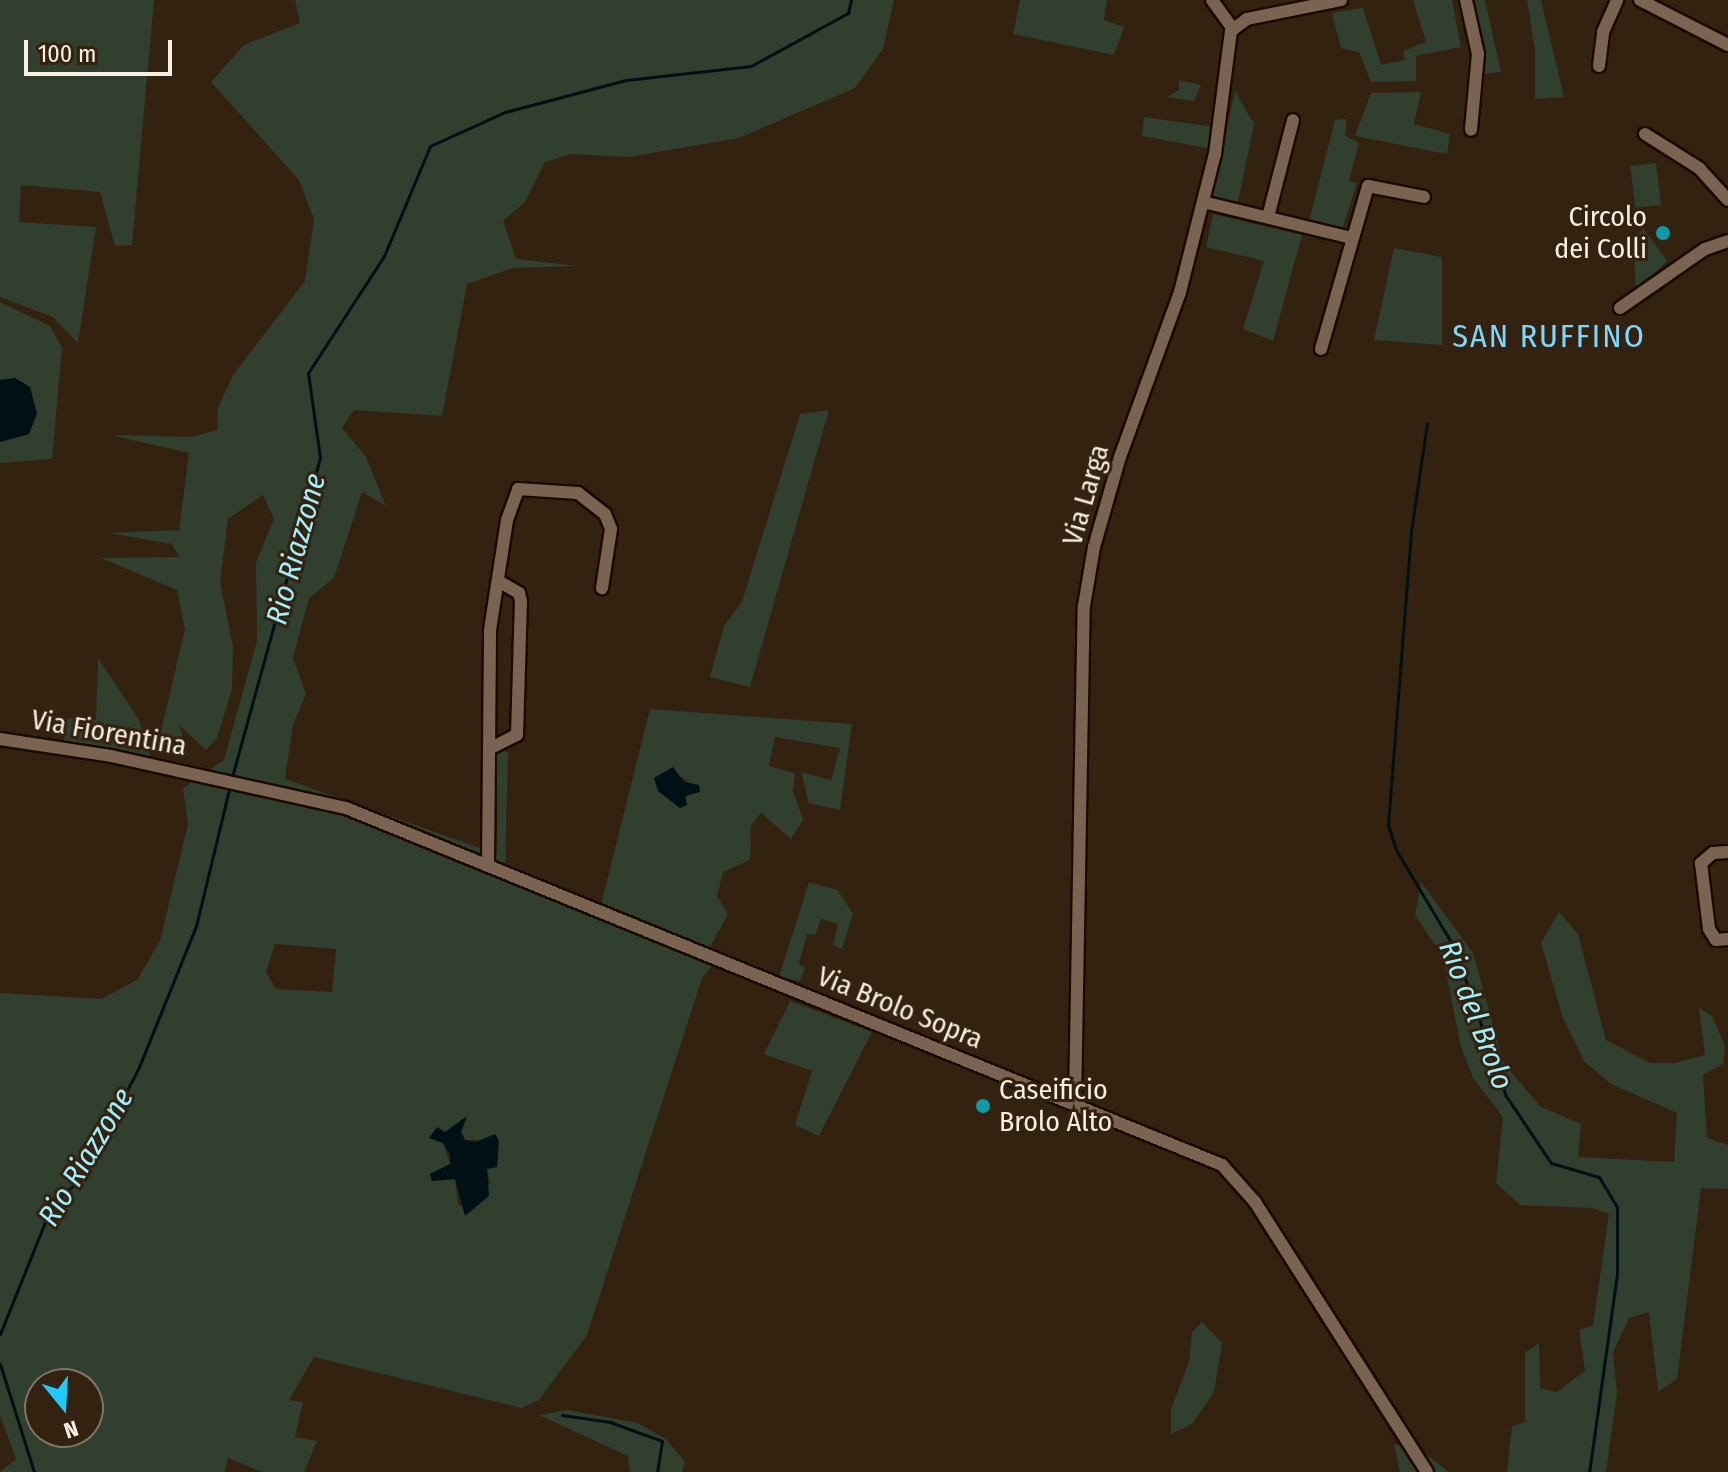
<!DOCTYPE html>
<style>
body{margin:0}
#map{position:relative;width:1728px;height:1472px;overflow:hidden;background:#342211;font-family:"Fira Sans Condensed",sans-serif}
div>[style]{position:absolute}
.green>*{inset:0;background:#303f2e;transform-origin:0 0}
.water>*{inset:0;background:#001014}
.stream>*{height:3px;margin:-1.5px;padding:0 1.5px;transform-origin:1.5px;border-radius:1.5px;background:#001014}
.roads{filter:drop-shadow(2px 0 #1b0a00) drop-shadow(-2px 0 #1b0a00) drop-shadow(0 2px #1b0a00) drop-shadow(0 -2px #1b0a00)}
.minor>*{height:12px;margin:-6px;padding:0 6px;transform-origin:6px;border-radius:6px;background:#7a6351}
.dots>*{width:22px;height:22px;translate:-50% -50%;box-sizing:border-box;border:4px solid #342211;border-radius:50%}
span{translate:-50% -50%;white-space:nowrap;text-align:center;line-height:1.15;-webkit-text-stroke:6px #342211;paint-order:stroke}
.poi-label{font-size:28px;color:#faede3}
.right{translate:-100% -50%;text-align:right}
.left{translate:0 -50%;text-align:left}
.street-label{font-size:28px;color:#faede3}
.water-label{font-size:30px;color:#a0effd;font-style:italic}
.quarter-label{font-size:32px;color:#7dd8fb;letter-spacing:2px}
.north{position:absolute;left:24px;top:1368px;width:80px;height:80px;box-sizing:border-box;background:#342211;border:2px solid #837365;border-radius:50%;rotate:162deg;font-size:22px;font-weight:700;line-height:32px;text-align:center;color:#faede3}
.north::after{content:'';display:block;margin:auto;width:28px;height:36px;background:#1ec9fd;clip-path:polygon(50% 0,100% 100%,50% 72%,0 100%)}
.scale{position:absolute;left:24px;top:40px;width:148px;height:36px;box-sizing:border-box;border:4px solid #faede3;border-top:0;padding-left:10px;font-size:24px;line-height:28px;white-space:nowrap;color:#faede3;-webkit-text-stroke:6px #342211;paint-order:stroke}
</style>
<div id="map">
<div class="green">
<div style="clip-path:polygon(0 0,154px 0,132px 245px,115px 246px,100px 192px,21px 185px,19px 222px,96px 227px,78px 343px,53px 317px,0 297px)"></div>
<div style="clip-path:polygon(evenodd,295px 0,894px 0,883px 49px,855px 88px,739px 138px,629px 157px,571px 154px,545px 162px,525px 202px,503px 221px,516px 259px,578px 266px,513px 268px,467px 284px,442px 416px,354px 410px,342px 428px,366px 457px,386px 506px,362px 492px,334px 578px,309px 598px,293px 658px,306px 694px,293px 725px,285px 779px,480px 848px,481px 739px,489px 740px,508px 753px,505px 867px,601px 905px,650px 709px,852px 724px,840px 810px,809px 803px,801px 772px,831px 780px,840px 748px,775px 737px,769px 766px,795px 773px,793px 791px,803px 820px,791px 839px,761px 813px,751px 825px,750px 860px,723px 872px,717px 896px,728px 914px,710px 947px,723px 952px,702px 978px,587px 1335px,539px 1400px,521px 1408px,314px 1357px,289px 1400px,303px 1402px,295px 1437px,317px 1441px,304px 1472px,262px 1472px,228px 1458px,225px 1472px,0 1472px,16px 1459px,0 1415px,0 993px,101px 999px,137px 980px,160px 941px,188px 824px,183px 788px,224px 760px,257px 641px,256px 563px,274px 519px,263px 495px,228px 519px,220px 582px,233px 647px,232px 689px,217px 738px,206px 750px,179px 725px,188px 756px,156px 753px,185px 629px,177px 590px,101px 558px,179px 557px,172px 544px,110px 533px,179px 530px,189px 453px,111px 435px,192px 437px,217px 430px,218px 408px,233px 375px,305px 281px,314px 219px,299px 180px,211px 82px,244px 45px,300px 23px,295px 0,682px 777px,693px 785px,680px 808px,658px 791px,682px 777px,295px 0,275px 944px,336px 949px,332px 992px,276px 989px,266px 972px,275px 944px,295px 0,458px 1126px,465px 1140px,485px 1140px,495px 1151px,496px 1167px,487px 1169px,490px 1183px,471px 1212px,458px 1204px,455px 1179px,432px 1181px,430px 1175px,450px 1164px,443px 1143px,430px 1138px,437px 1128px,445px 1132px,458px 1126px,295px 0,40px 1384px,88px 1384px,88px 1419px,98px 1428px,40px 1432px,40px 1384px)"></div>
<div style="clip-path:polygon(1020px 0,1107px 0,1104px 20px,1124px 27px,1114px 55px,1013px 34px)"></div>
<div style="clip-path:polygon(1413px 0,1452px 0,1461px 47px,1416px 56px,1416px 81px,1371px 82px,1359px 52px,1341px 48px,1332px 13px,1363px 8px,1381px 65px,1405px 60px,1403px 51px,1426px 42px)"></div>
<div style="clip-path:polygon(1471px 0,1485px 0,1501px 72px,1484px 74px,1486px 56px)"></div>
<div style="clip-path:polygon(1527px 0,1541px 0,1564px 97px,1535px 99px,1535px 50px)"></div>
<div style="clip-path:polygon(1179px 80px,1201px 85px,1194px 101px,1167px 97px,1179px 90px)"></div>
<div style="clip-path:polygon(1235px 91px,1254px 124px,1238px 202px,1211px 198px)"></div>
<div style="clip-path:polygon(1421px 92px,1414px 124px,1450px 134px,1447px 154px,1355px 136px,1371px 93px)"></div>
<div style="clip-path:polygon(1144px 117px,1214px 127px,1212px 149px,1142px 136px)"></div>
<div style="clip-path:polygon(1347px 119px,1345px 136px,1359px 143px,1349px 181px,1357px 183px,1342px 230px,1309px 222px,1335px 120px)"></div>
<div style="left:1656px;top:163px;width:42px;height:26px;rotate:83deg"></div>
<div style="clip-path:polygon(1213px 214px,1302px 235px,1273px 341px,1243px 329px,1264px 261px,1206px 247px)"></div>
<div style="clip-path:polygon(1644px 229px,1667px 261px,1636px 291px,1633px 237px)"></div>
<div style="clip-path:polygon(1394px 248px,1442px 257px,1442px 345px,1374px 340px)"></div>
<div style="clip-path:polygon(0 302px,50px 326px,62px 348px,52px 459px,0 463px,0 442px,29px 434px,15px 378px,0 380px)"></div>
<div style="clip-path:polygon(829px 410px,750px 687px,710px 677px,724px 626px,742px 602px,800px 414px)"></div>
<div style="clip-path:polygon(98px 658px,139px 720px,151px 759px,63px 743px,67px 718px,96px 720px)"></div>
<div style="clip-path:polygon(809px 882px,838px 890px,853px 914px,842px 949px,833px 945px,838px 924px,821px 919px,815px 935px,807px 934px,799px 964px,805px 968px,800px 981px,779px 977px)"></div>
<div style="clip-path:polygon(1421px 882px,1473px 953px,1504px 1064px,1541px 1107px,1581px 1124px,1578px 1157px,1674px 1162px,1677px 1113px,1611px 1084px,1584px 1061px,1563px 1018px,1541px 943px,1559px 912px,1578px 934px,1606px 1040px,1650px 1063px,1675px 1063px,1705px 1055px,1699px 1008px,1712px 1016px,1725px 1046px,1723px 1064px,1703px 1075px,1707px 1138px,1728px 1145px,1728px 1189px,1701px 1188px,1677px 1379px,1658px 1392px,1649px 1312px,1629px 1318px,1613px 1352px,1617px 1393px,1606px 1472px,1507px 1472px,1512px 1426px,1525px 1422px,1525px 1353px,1539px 1343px,1540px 1388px,1557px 1392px,1585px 1371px,1579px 1330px,1593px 1325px,1609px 1214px,1592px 1208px,1520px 1205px,1496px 1183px,1503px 1117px,1473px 1078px,1461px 1047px,1443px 957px,1415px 915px)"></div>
<div style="clip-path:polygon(790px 1001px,872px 1032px,819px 1136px,795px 1125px,812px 1071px,764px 1054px)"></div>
<div style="clip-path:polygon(1202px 1322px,1222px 1343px,1214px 1392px,1192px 1424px,1171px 1434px,1171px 1409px,1189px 1362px,1192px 1332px)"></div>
<div style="clip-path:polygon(567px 1410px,638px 1423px,667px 1440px,685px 1462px,682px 1472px,630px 1472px,628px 1456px,539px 1415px)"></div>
<div style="clip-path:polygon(1394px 1444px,1422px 1451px,1449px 1472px,1400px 1472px)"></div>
</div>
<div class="water">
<div style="clip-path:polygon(15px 378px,30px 387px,37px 414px,29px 434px,0 442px,0 380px)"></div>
<div style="clip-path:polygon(673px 767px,684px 782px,699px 785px,700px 792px,685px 796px,687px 805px,680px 808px,658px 791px,654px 778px)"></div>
<div style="clip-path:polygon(467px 1116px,461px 1132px,465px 1140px,476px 1142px,495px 1134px,499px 1141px,497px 1167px,487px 1169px,489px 1196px,465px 1216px,455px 1179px,432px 1181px,430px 1174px,450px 1164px,450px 1154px,443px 1143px,429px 1138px,437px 1127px,445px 1132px)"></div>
</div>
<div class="stream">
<div style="left:1427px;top:423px;width:110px;rotate:98.4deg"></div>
<div style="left:1411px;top:532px;width:294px;rotate:94.5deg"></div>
<div style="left:1388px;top:825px;width:26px;rotate:72deg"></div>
<div style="left:1396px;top:850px;width:113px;rotate:59.1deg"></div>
<div style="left:1454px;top:947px;width:158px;rotate:70.8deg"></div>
<div style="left:1506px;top:1096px;width:81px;rotate:56.1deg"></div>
<div style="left:1551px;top:1163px;width:50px;rotate:16.3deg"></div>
<div style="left:1599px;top:1177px;width:35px;rotate:59deg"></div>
<div style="left:1617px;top:1207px;width:67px;rotate:90deg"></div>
<div style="left:1617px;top:1274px;width:200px;rotate:98deg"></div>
<div style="left:232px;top:777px;width:331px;rotate:-74.6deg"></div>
<div style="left:320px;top:458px;width:86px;rotate:-98deg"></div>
<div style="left:308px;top:373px;width:140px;rotate:-57deg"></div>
<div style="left:384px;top:256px;width:119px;rotate:-67.3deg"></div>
<div style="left:430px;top:146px;width:82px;rotate:-24.4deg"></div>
<div style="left:505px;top:112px;width:125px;rotate:-14.8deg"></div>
<div style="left:626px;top:80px;width:126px;rotate:-6.4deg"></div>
<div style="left:751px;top:66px;width:111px;rotate:-28.7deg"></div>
<div style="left:848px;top:13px;width:13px;rotate:-77deg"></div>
<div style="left:0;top:1334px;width:142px;rotate:-68.1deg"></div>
<div style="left:53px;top:1202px;width:36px;rotate:-39deg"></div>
<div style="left:81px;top:1179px;width:126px;rotate:-62.6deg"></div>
<div style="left:139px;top:1067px;width:152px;rotate:-68deg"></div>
<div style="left:196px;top:926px;width:145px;rotate:-76.4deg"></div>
<div style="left:0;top:1364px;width:113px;rotate:72.5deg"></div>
<div style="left:562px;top:1415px;width:49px;rotate:8.3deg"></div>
<div style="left:610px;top:1422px;width:55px;rotate:20.1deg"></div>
<div style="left:662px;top:1441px;width:31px;rotate:99deg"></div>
</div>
<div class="roads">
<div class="minor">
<div style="left:1212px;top:0;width:36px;rotate:54deg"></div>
<div style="left:1466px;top:0;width:55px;rotate:77.5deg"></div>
<div style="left:1478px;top:54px;width:76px;rotate:95.3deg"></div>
<div style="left:1640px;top:0;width:99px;rotate:27.1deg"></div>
<div style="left:1599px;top:66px;width:34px;rotate:-83deg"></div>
<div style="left:1603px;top:32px;width:35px;rotate:-66deg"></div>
<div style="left:1645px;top:134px;width:64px;rotate:32.2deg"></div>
<div style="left:1699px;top:168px;width:43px;rotate:47.8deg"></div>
<div style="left:1203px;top:202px;width:153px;rotate:13.6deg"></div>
<div style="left:1268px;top:217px;width:100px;rotate:-75.5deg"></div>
<div style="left:1620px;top:308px;width:103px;rotate:-34.8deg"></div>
<div style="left:1705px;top:249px;width:24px;rotate:-19deg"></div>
<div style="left:1321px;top:349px;width:170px;rotate:-73.9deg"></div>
<div style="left:1368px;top:186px;width:57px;rotate:11.1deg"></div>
<div style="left:0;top:739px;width:112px;rotate:8.7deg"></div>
<div style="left:111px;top:756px;width:241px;rotate:12.5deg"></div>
<div style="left:346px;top:808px;width:946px;rotate:22.17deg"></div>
<div style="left:1222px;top:1165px;width:50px;rotate:48.3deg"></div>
<div style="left:1255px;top:1202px;width:320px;rotate:57.5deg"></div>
<div style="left:489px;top:749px;width:31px;rotate:-27deg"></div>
<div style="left:517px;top:735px;width:134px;rotate:-88.3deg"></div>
<div style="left:521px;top:601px;width:8px;rotate:-104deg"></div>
<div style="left:519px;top:593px;width:22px;rotate:-150deg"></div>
<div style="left:1728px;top:852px;width:15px;rotate:176deg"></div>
<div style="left:1713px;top:853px;width:16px;rotate:140deg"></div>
<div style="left:1701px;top:863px;width:66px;rotate:83.1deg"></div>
<div style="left:1709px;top:929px;width:13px;rotate:58deg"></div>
<div style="left:1716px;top:940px;width:12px;rotate:-5deg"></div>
<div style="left:488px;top:866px;width:236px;rotate:-89.5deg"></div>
<div style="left:490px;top:630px;width:111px;rotate:-81.2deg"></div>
<div style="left:507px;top:520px;width:33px;rotate:-70deg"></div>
<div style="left:518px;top:489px;width:60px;rotate:3.8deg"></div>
<div style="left:578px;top:493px;width:34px;rotate:38deg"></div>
<div style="left:605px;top:514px;width:16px;rotate:68deg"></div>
<div style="left:611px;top:529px;width:60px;rotate:98.7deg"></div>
<div style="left:1075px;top:1104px;width:498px;rotate:-89deg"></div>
<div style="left:1084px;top:606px;width:60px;rotate:-80.4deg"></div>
<div style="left:1094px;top:547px;width:94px;rotate:-73.9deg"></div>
<div style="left:1120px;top:457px;width:176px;rotate:-70deg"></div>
<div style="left:1180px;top:292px;width:142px;rotate:-75.8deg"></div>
<div style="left:1215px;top:154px;width:124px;rotate:-82.6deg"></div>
<div style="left:1231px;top:31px;width:20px;rotate:-37deg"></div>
<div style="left:1247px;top:19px;width:96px;rotate:-11.4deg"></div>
</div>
</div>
<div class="dots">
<div style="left:1663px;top:233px;background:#0f9aa8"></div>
<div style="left:983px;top:1106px;background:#0f9aa8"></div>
</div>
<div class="poi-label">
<span class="right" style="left:1647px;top:233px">Circolo<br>dei Colli</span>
<span class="left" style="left:999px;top:1106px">Caseificio<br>Brolo Alto</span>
</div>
<div class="street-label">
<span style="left:1086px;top:495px;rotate:-74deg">Via Larga</span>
<span style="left:109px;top:733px;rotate:10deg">Via Fiorentina</span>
<span style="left:900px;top:1008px;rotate:22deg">Via Brolo Sopra</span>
</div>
<div class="water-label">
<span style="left:296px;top:549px;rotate:-75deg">Rio Riazzone</span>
<span style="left:1476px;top:1015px;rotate:69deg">Rio del Brolo</span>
<span style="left:86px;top:1157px;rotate:-59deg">Rio Riazzone</span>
</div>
<div class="quarter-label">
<span style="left:1549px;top:336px">SAN RUFFINO</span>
</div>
<div class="north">N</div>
<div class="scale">100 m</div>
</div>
